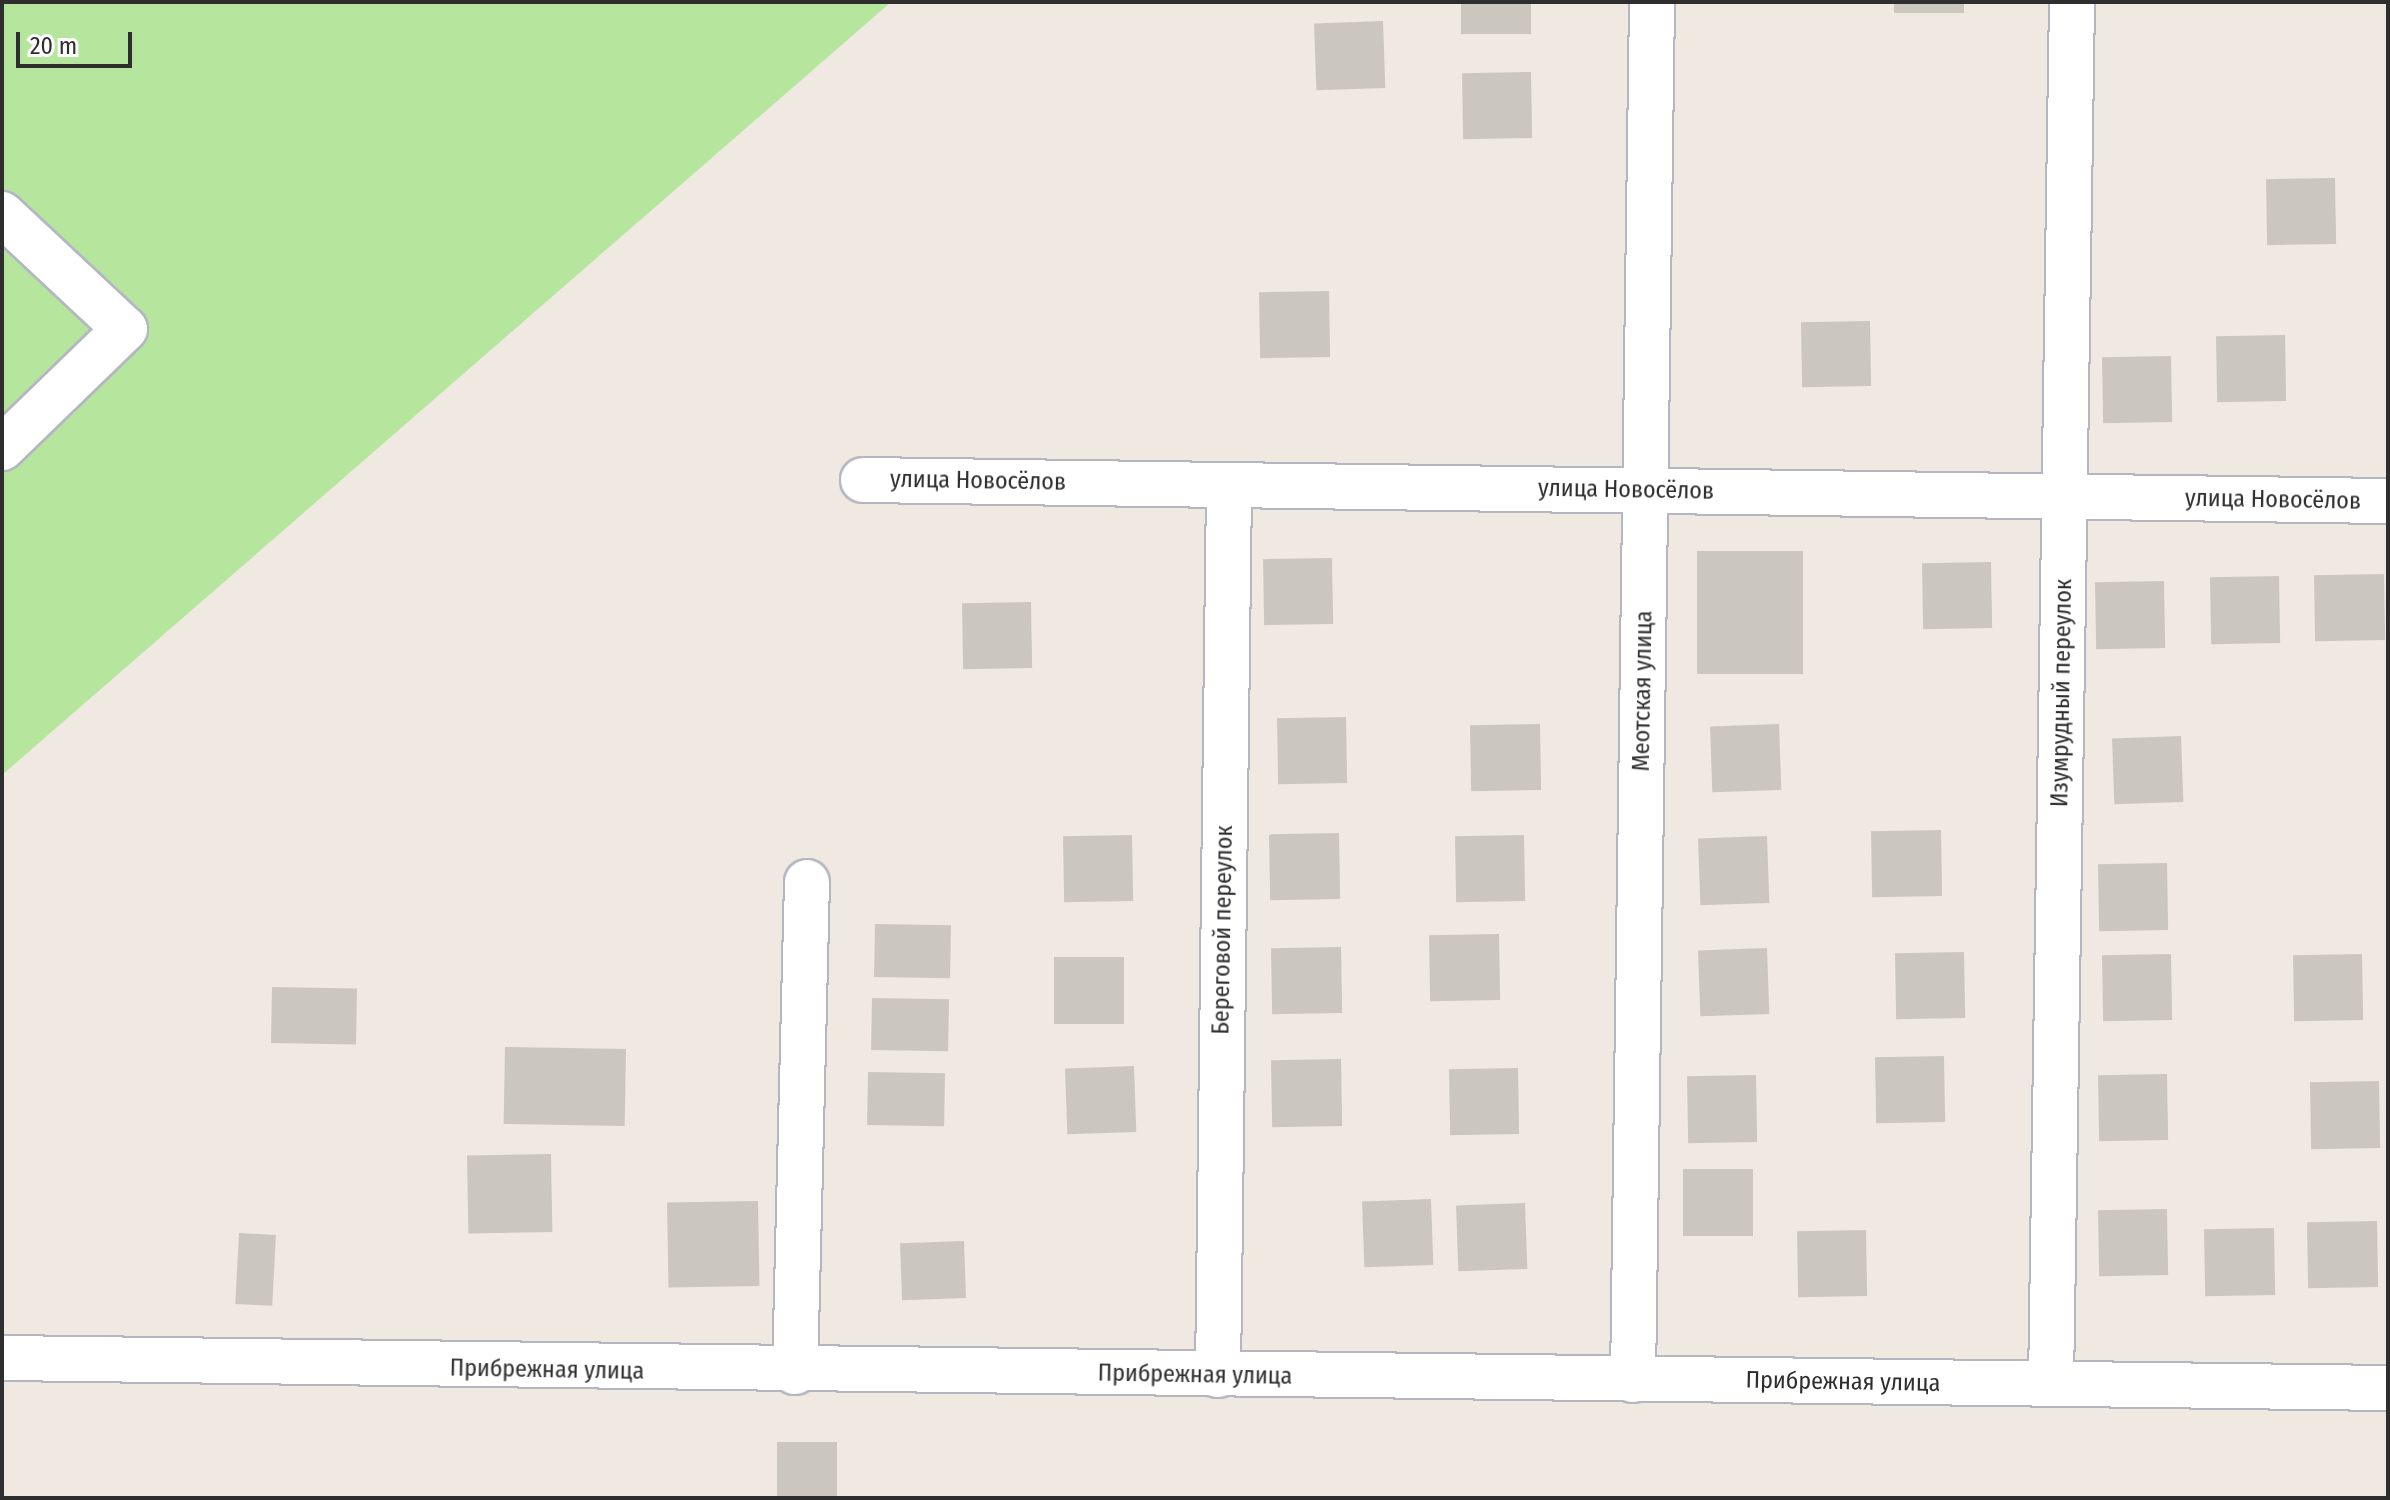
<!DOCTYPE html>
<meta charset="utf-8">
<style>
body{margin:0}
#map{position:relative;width:2390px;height:1500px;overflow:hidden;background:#efe9e1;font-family:"Fira Sans Condensed",sans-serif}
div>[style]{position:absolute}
.green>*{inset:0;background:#b6e59e}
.building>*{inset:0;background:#cbc7bf;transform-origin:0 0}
.roads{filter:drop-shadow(2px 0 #b4b7c1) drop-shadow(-2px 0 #b4b7c1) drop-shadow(0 2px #b4b7c1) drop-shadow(0 -2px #b4b7c1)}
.minor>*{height:44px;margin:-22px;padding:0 22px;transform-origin:22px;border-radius:22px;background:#fff}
span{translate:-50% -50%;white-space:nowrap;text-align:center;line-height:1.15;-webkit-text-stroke:6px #fff;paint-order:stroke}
.street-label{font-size:24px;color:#2e2e2e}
.frame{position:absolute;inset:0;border:4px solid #2e2e2e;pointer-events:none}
.scale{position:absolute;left:16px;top:32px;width:116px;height:36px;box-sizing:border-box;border:4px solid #2e2e2e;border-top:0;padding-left:10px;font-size:24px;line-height:28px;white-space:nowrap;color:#2e2e2e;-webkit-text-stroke:6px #fff;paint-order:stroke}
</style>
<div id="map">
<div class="green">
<div style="clip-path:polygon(2px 2px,891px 2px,2px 775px)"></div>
</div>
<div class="building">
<div style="left:1461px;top:2px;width:70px;height:32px"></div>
<div style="left:1894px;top:2px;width:70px;height:11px"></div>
<div style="left:1383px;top:21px;width:67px;height:69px;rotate:88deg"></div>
<div style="left:1531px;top:72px;width:66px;height:69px;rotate:89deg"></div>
<div style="left:2335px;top:178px;width:66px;height:69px;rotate:89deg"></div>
<div style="left:1329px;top:291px;width:66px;height:70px;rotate:89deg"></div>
<div style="left:1870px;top:321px;width:65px;height:69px;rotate:89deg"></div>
<div style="left:2285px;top:335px;width:66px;height:69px;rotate:89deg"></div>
<div style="left:2171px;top:356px;width:66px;height:69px;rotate:89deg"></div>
<div style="left:1803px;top:551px;width:123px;height:106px;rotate:90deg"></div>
<div style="left:1332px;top:558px;width:66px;height:69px;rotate:89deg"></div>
<div style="left:1991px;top:562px;width:66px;height:69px;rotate:89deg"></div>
<div style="left:2384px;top:574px;width:66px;height:70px;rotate:89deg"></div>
<div style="left:2279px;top:576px;width:67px;height:69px;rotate:89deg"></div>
<div style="left:2164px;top:581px;width:67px;height:69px;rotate:89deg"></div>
<div style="left:1031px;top:602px;width:66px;height:69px;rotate:89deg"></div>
<div style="left:1346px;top:717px;width:66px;height:69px;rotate:89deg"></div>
<div style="left:1540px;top:724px;width:66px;height:70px;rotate:89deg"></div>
<div style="left:1779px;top:724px;width:66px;height:69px;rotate:88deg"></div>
<div style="left:2181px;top:736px;width:66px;height:69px;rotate:88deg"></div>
<div style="left:1941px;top:830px;width:66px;height:70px;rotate:89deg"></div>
<div style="left:1339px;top:833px;width:66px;height:70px;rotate:89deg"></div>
<div style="left:1132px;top:835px;width:66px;height:69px;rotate:89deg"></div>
<div style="left:1524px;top:835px;width:66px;height:69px;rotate:89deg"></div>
<div style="left:1767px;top:836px;width:67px;height:69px;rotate:88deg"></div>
<div style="left:2167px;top:863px;width:67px;height:69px;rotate:89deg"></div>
<div style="left:875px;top:924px;width:76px;height:53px;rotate:1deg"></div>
<div style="left:1499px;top:934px;width:66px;height:70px;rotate:89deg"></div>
<div style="left:1341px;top:947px;width:66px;height:70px;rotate:89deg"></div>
<div style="left:1767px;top:948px;width:66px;height:69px;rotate:88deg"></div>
<div style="left:1964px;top:952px;width:66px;height:69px;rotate:89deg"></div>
<div style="left:2171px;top:954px;width:66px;height:69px;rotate:89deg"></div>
<div style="left:2362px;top:954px;width:66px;height:69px;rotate:89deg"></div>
<div style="left:1054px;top:957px;width:70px;height:67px"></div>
<div style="left:272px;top:987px;width:85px;height:56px;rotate:1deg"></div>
<div style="left:872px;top:998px;width:77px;height:52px;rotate:1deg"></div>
<div style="left:505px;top:1047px;width:121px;height:77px;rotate:1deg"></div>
<div style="left:1944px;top:1056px;width:66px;height:69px;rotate:89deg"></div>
<div style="left:1341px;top:1059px;width:67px;height:70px;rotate:89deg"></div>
<div style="left:1134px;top:1066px;width:66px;height:69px;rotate:88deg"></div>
<div style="left:1518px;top:1068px;width:66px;height:69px;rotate:89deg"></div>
<div style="left:868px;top:1072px;width:77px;height:53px;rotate:1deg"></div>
<div style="left:2167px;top:1074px;width:66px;height:69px;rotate:89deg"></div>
<div style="left:1756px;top:1075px;width:67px;height:69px;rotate:89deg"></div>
<div style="left:2379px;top:1081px;width:67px;height:69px;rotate:89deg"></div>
<div style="left:551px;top:1154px;width:78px;height:84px;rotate:89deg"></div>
<div style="left:1683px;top:1169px;width:70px;height:67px"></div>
<div style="left:1431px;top:1199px;width:66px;height:69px;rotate:88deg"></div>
<div style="left:758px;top:1201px;width:85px;height:91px;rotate:89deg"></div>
<div style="left:1525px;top:1203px;width:66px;height:69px;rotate:88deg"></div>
<div style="left:2167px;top:1209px;width:66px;height:69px;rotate:89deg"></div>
<div style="left:2377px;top:1221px;width:66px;height:70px;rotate:89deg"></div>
<div style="left:2274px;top:1228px;width:67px;height:70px;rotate:89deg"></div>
<div style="left:1866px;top:1230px;width:66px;height:69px;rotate:89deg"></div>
<div style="left:239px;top:1233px;width:37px;height:71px;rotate:3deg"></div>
<div style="left:964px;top:1241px;width:57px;height:64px;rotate:88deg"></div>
<div style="left:777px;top:1442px;width:60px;height:56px"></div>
</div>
<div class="roads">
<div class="minor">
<div style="left:2px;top:214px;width:168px;rotate:43.1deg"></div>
<div style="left:125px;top:329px;width:171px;rotate:135.9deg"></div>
<div style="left:863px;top:480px;width:1525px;rotate:0.79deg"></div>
<div style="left:2px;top:1358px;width:2386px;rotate:0.72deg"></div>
<div style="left:795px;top:1372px;width:490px;rotate:-88.6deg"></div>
<div style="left:1218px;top:1375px;width:890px;rotate:-89.29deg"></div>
<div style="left:1633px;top:1380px;width:1378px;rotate:-89.21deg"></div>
<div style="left:2051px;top:1384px;width:1382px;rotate:-89.13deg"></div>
</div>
</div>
<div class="street-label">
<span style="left:978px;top:481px;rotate:1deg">улица Новосёлов</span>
<span style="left:1626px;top:490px;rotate:1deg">улица Новосёлов</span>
<span style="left:2273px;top:500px;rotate:1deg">улица Новосёлов</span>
<span style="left:1643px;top:691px;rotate:-89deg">Меотская улица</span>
<span style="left:2062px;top:693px;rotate:-89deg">Изумрудный переулок</span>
<span style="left:1223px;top:930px;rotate:-89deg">Береговой переулок</span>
<span style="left:547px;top:1370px;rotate:1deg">Прибрежная улица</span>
<span style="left:1195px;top:1375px;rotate:1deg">Прибрежная улица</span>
<span style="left:1843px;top:1382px;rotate:1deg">Прибрежная улица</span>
</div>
<div class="frame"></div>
<div class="scale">20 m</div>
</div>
